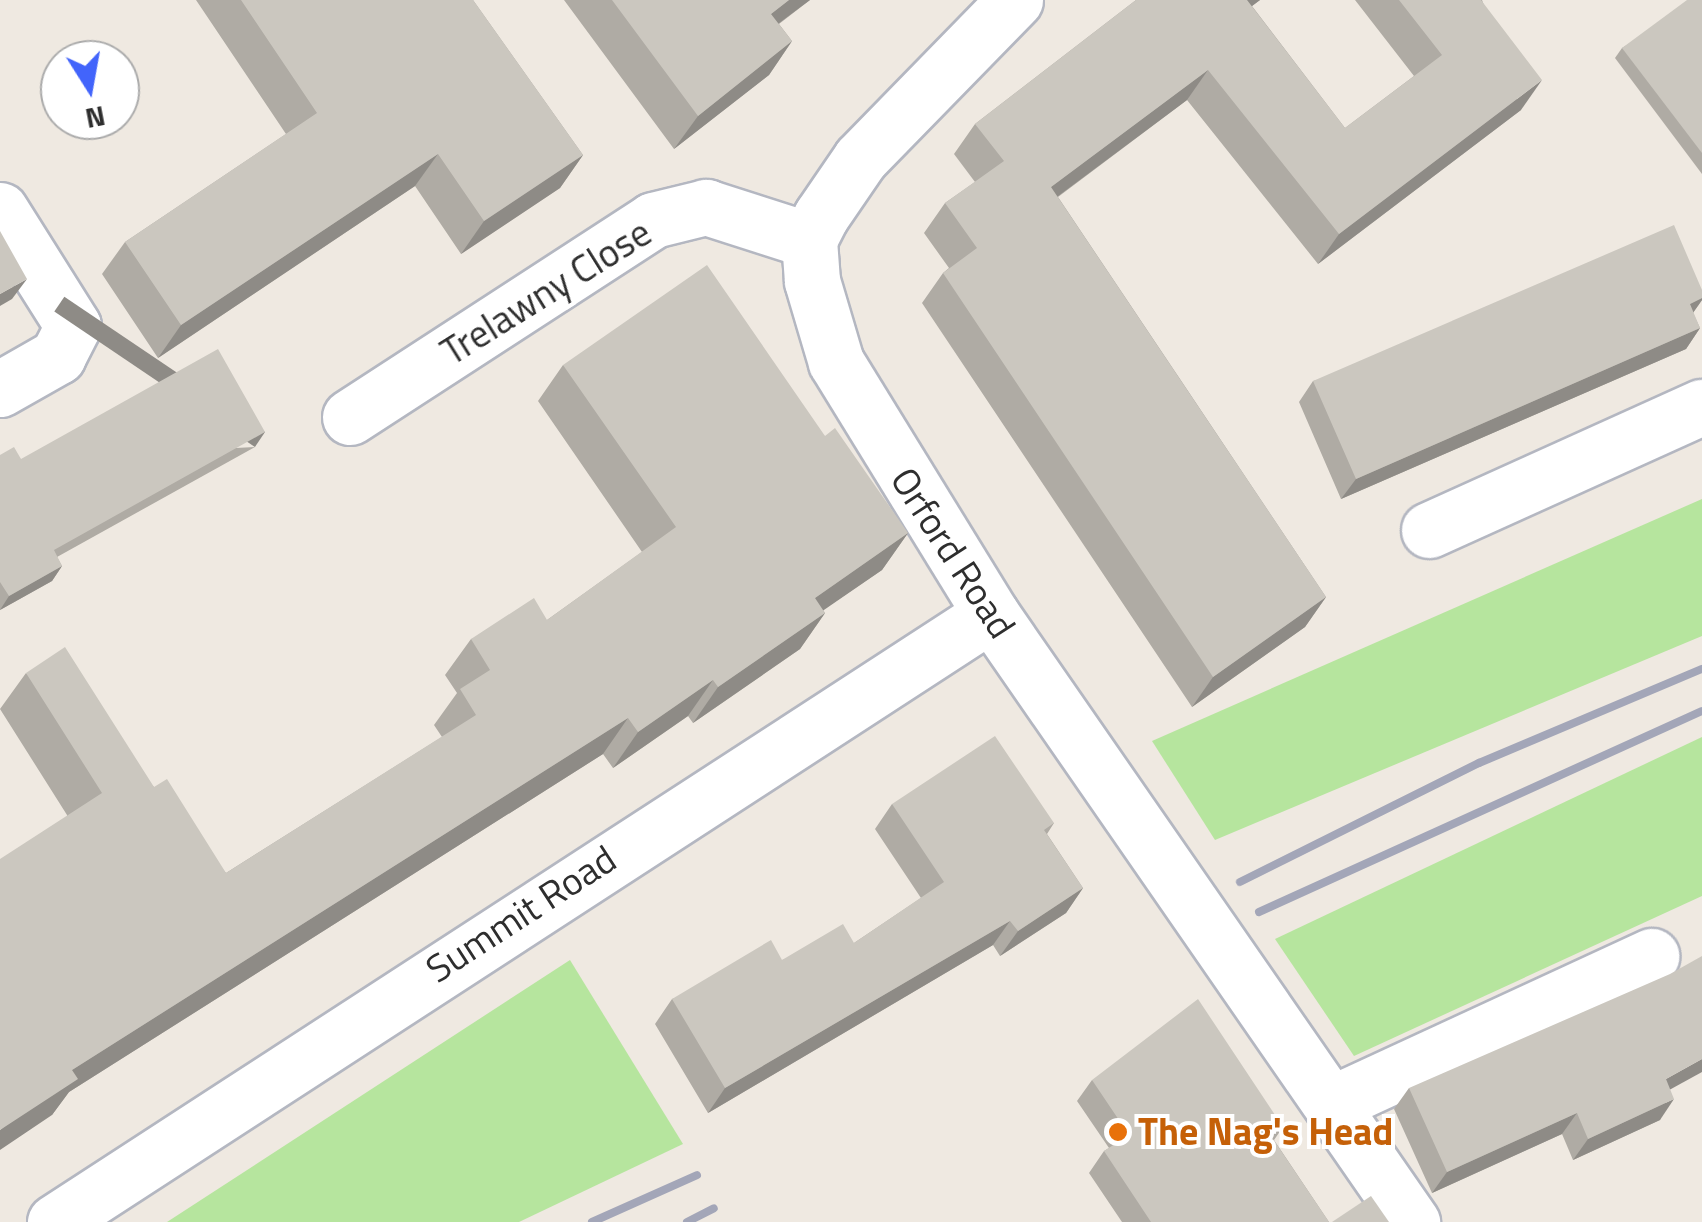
<!DOCTYPE html>
<style>
body{margin:0}
#map{position:relative;width:1702px;height:1222px;overflow:hidden;background:#efe9e1;font-family:"Titillium Web",sans-serif}
div>[style]{position:absolute}
.green>*{inset:0;background:#b6e59e}
.roads{filter:drop-shadow(2px 0 #b4b7c1) drop-shadow(-2px 0 #b4b7c1) drop-shadow(0 2px #b4b7c1) drop-shadow(0 -2px #b4b7c1)}
.street>*{height:55px;margin:-27.5px;padding:0 27.5px;transform-origin:27.5px;border-radius:27.5px;background:#fff}
.rail>*{height:8px;margin:-4px;padding:0 4px;transform-origin:4px;border-radius:4px;background:#a3a6b8}
.wall>*{inset:0;background:#afaba4}
.shaded-wall>*{inset:0;background:#8e8b86;transform-origin:0 0}
.building>*{inset:0;background:#cbc7bf}
.dots>*{width:28px;height:28px;translate:-50% -50%;box-sizing:border-box;border:5px solid #fff;border-radius:50%}
span{translate:-50% -50%;white-space:nowrap;text-align:center;line-height:1.15;-webkit-text-stroke:8px #fff;paint-order:stroke}
.street-label{font-size:38px;color:#2e2e2e}
.food-label{font-size:38px;color:#c56008;font-weight:700}
.left{translate:0 -50%;text-align:left}
.north{position:absolute;left:40px;top:40px;width:100px;height:100px;box-sizing:border-box;background:#fff;border:2px solid #ababab;border-radius:50%;rotate:169deg;font-size:28px;font-weight:700;line-height:40px;text-align:center;color:#2e2e2e}
.north::after{content:'';display:block;margin:auto;width:35px;height:45px;background:#4264fb;clip-path:polygon(50% 0,100% 100%,50% 72%,0 100%)}
</style>
<div id="map">
<div class="green">
<div style="clip-path:polygon(1702px 499px,1702px 636px,1215px 840px,1152px 741px)"></div>
<div style="clip-path:polygon(1702px 737px,1702px 896px,1354px 1056px,1275px 939px)"></div>
<div style="clip-path:polygon(570px 960px,683px 1144px,519px 1222px,167px 1222px)"></div>
</div>
<div class="roads">
<div class="street">
<div style="left:1015px;top:0;width:222px;rotate:134.3deg"></div>
<div style="left:860px;top:159px;width:69px;rotate:124.4deg"></div>
<div style="left:821px;top:216px;width:27px;rotate:117deg"></div>
<div style="left:809px;top:240px;width:41px;rotate:85.8deg"></div>
<div style="left:812px;top:281px;width:84px;rotate:73.5deg"></div>
<div style="left:836px;top:362px;width:296px;rotate:58.4deg"></div>
<div style="left:991px;top:614px;width:740px;rotate:55.3deg"></div>
<div style="left:0;top:210px;width:137px;rotate:57.8deg"></div>
<div style="left:73px;top:326px;width:34px;rotate:117deg"></div>
<div style="left:58px;top:356px;width:67px;rotate:150.4deg"></div>
<div style="left:350px;top:417px;width:361px;rotate:-33deg"></div>
<div style="left:653px;top:220px;width:55px;rotate:-13.8deg"></div>
<div style="left:706px;top:207px;width:108px;rotate:17.8deg"></div>
<div style="left:1429px;top:530px;width:299px;rotate:-24.3deg"></div>
<div style="left:1331px;top:1104px;width:353px;rotate:-24.8deg"></div>
<div style="left:55px;top:1222px;width:1116px;rotate:-33.01deg"></div>
</div>
</div>
<div class="rail">
<div style="left:1240px;top:882px;width:267px;rotate:-26.5deg"></div>
<div style="left:1479px;top:763px;width:242px;rotate:-22.9deg"></div>
<div style="left:1259px;top:912px;width:486px;rotate:-24.4deg"></div>
<div style="left:592px;top:1222px;width:115px;rotate:-24.1deg"></div>
<div style="left:687px;top:1222px;width:30px;rotate:-27deg"></div>
</div>
<div class="wall">
<div style="clip-path:polygon(196px 0,473px 0,583px 155px,560px 188px,461px 254px,415px 186px,158px 358px,102px 274px,125px 242px,286px 134px)"></div>
<div style="clip-path:polygon(564px 0,810px 0,779px 24px,792px 41px,769px 75px,674px 149px)"></div>
<div style="clip-path:polygon(1136px 0,1260px 0,1252px 6px,1345px 128px,1414px 76px,1355px 0,1482px 0,1521px 110px,1318px 264px,1187px 100px,1058px 197px,1326px 597px,1305px 627px,1192px 707px,922px 303px,943px 273px,949px 268px,924px 233px,945px 203px,975px 182px,954px 154px,975px 124px)"></div>
<div style="clip-path:polygon(1702px 0,1702px 174px,1615px 58px,1622px 48px)"></div>
<div style="clip-path:polygon(1702px 290px,1702px 300px,1693px 313px,1700px 328px,1686px 349px,1341px 499px,1299px 402px,1313px 381px)"></div>
<div style="clip-path:polygon(563px 365px,825px 436px,908px 533px,882px 570px,823px 610px,825px 613px,800px 649px,693px 723px,688px 716px,613px 768px,603px 754px,69px 1092px,52px 1115px,67px 815px,0 709px,26px 673px,154px 787px,226px 873px,442px 737px,434px 725px,457px 693px,445px 675px,471px 639px,547px 620px,642px 552px,538px 401px)"></div>
<div style="clip-path:polygon(255px 447px,57px 557px,62px 566px,52px 581px,0 610px,0 455px,21px 459px)"></div>
<div style="clip-path:polygon(892px 804px,1054px 823px,1047px 834px,1083px 888px,1066px 913px,1000px 956px,993px 945px,708px 1113px,655px 1024px,672px 999px,782px 960px,854px 943px,921px 898px,875px 829px)"></div>
<div style="clip-path:polygon(1092px 1080px,1283px 1127px,1274px 1140px,1329px 1222px,1122px 1222px,1089px 1173px,1104px 1151px,1109px 1148px,1077px 1101px)"></div>
<div style="clip-path:polygon(1409px 1088px,1670px 1089px,1660px 1120px,1573px 1160px,1562px 1134px,1432px 1193px,1394px 1109px)"></div>
</div>
<div class="shaded-wall">
<div style="clip-path:polygon(789px 0,810px 0,747px 47px,771px 14px)"></div>
<div style="clip-path:polygon(1243px 0,1260px 0,1224px 27px)"></div>
<div style="clip-path:polygon(792px 41px,769px 75px,674px 149px,698px 116px)"></div>
<div style="clip-path:polygon(1208px 70px,1187px 100px,1030px 217px,1051px 187px)"></div>
<div style="clip-path:polygon(1542px 80px,1521px 110px,1318px 264px,1339px 234px)"></div>
<div style="clip-path:polygon(438px 154px,415px 186px,158px 358px,181px 325px)"></div>
<div style="clip-path:polygon(583px 155px,560px 188px,461px 254px,484px 221px)"></div>
<div style="clip-path:polygon(27px 279px,12px 299px,0 306px,0 294px)"></div>
<div style="clip-path:polygon(1702px 298px,1702px 300px,1690px 317px,1690px 304px)"></div>
<div style="clip-path:polygon(1700px 328px,1686px 349px,1341px 499px,1356px 479px)"></div>
<div style="left:265px;top:432px;width:18px;height:242px;rotate:124deg"></div>
<div style="clip-path:polygon(908px 533px,882px 570px,789px 634px,815px 598px)"></div>
<div style="clip-path:polygon(62px 566px,52px 581px,0 610px,9px 596px)"></div>
<div style="clip-path:polygon(1326px 597px,1305px 627px,1192px 707px,1213px 677px)"></div>
<div style="clip-path:polygon(825px 613px,800px 649px,693px 723px,718px 687px)"></div>
<div style="clip-path:polygon(713px 680px,688px 716px,613px 768px,638px 732px)"></div>
<div style="clip-path:polygon(628px 718px,603px 754px,69px 1092px,52px 1115px,0 1150px,0 1130px,72px 1070px)"></div>
<div style="clip-path:polygon(1083px 888px,1066px 913px,1000px 956px,1018px 931px)"></div>
<div style="clip-path:polygon(1010px 921px,993px 945px,708px 1113px,725px 1088px)"></div>
<div style="clip-path:polygon(1702px 1059px,1702px 1072px,1651px 1100px,1666px 1079px)"></div>
<div style="clip-path:polygon(1674px 1099px,1660px 1120px,1573px 1160px,1588px 1139px)"></div>
<div style="clip-path:polygon(1577px 1113px,1562px 1134px,1432px 1193px,1447px 1172px)"></div>
</div>
<div class="building">
<div style="clip-path:polygon(241px 0,473px 0,583px 155px,484px 221px,438px 154px,181px 325px,125px 242px,317px 113px)"></div>
<div style="clip-path:polygon(612px 0,789px 0,771px 14px,792px 41px,698px 116px)"></div>
<div style="clip-path:polygon(1136px 0,1247px 0,1345px 128px,1442px 55px,1399px 0,1481px 0,1542px 80px,1339px 234px,1208px 70px,1051px 187px,1326px 597px,1213px 677px,943px 273px,977px 248px,945px 203px,1004px 161px,975px 124px)"></div>
<div style="clip-path:polygon(1687px 0,1702px 0,1702px 153px,1622px 48px)"></div>
<div style="clip-path:polygon(1674px 225px,1702px 290px,1702px 298px,1690px 304px,1700px 328px,1356px 479px,1313px 381px)"></div>
<div style="clip-path:polygon(0 231px,27px 279px,0 294px)"></div>
<div style="clip-path:polygon(707px 265px,825px 436px,835px 428px,908px 533px,815px 598px,825px 613px,718px 687px,713px 680px,638px 732px,628px 718px,72px 1070px,78px 1079px,0 1130px,0 859px,102px 793px,26px 673px,65px 647px,154px 787px,167px 779px,226px 873px,476px 715px,460px 689px,490px 670px,471px 639px,534px 598px,547px 620px,676px 527px,563px 365px)"></div>
<div style="clip-path:polygon(218px 349px,265px 432px,54px 550px,62px 566px,9px 596px,0 582px,0 455px,14px 447px,21px 459px)"></div>
<div style="clip-path:polygon(995px 736px,1054px 823px,1044px 830px,1083px 888px,1018px 931px,1010px 921px,725px 1088px,672px 999px,771px 940px,782px 960px,843px 924px,854px 943px,944px 882px,892px 804px)"></div>
<div style="clip-path:polygon(1702px 956px,1702px 1059px,1666px 1079px,1674px 1099px,1588px 1139px,1577px 1113px,1447px 1172px,1409px 1088px,1670px 974px)"></div>
<div style="clip-path:polygon(1198px 999px,1283px 1127px,1271px 1136px,1329px 1222px,1151px 1222px,1104px 1151px,1129px 1135px,1092px 1080px)"></div>
<div style="clip-path:polygon(1371px 1196px,1389px 1222px,1332px 1222px)"></div>
</div>
<div class="dots">
<div style="left:1118px;top:1132px;background:#e8710a"></div>
</div>
<div class="street-label">
<span style="left:546px;top:292px;rotate:-32deg">Trelawny Close</span>
<span style="left:953px;top:553px;rotate:57deg">Orford Road</span>
<span style="left:521px;top:914px;rotate:-33deg">Summit Road</span>
</div>
<div class="food-label">
<span class="left" style="left:1138px;top:1132px">The Nag's Head</span>
</div>
<div class="north">N</div>
</div>
